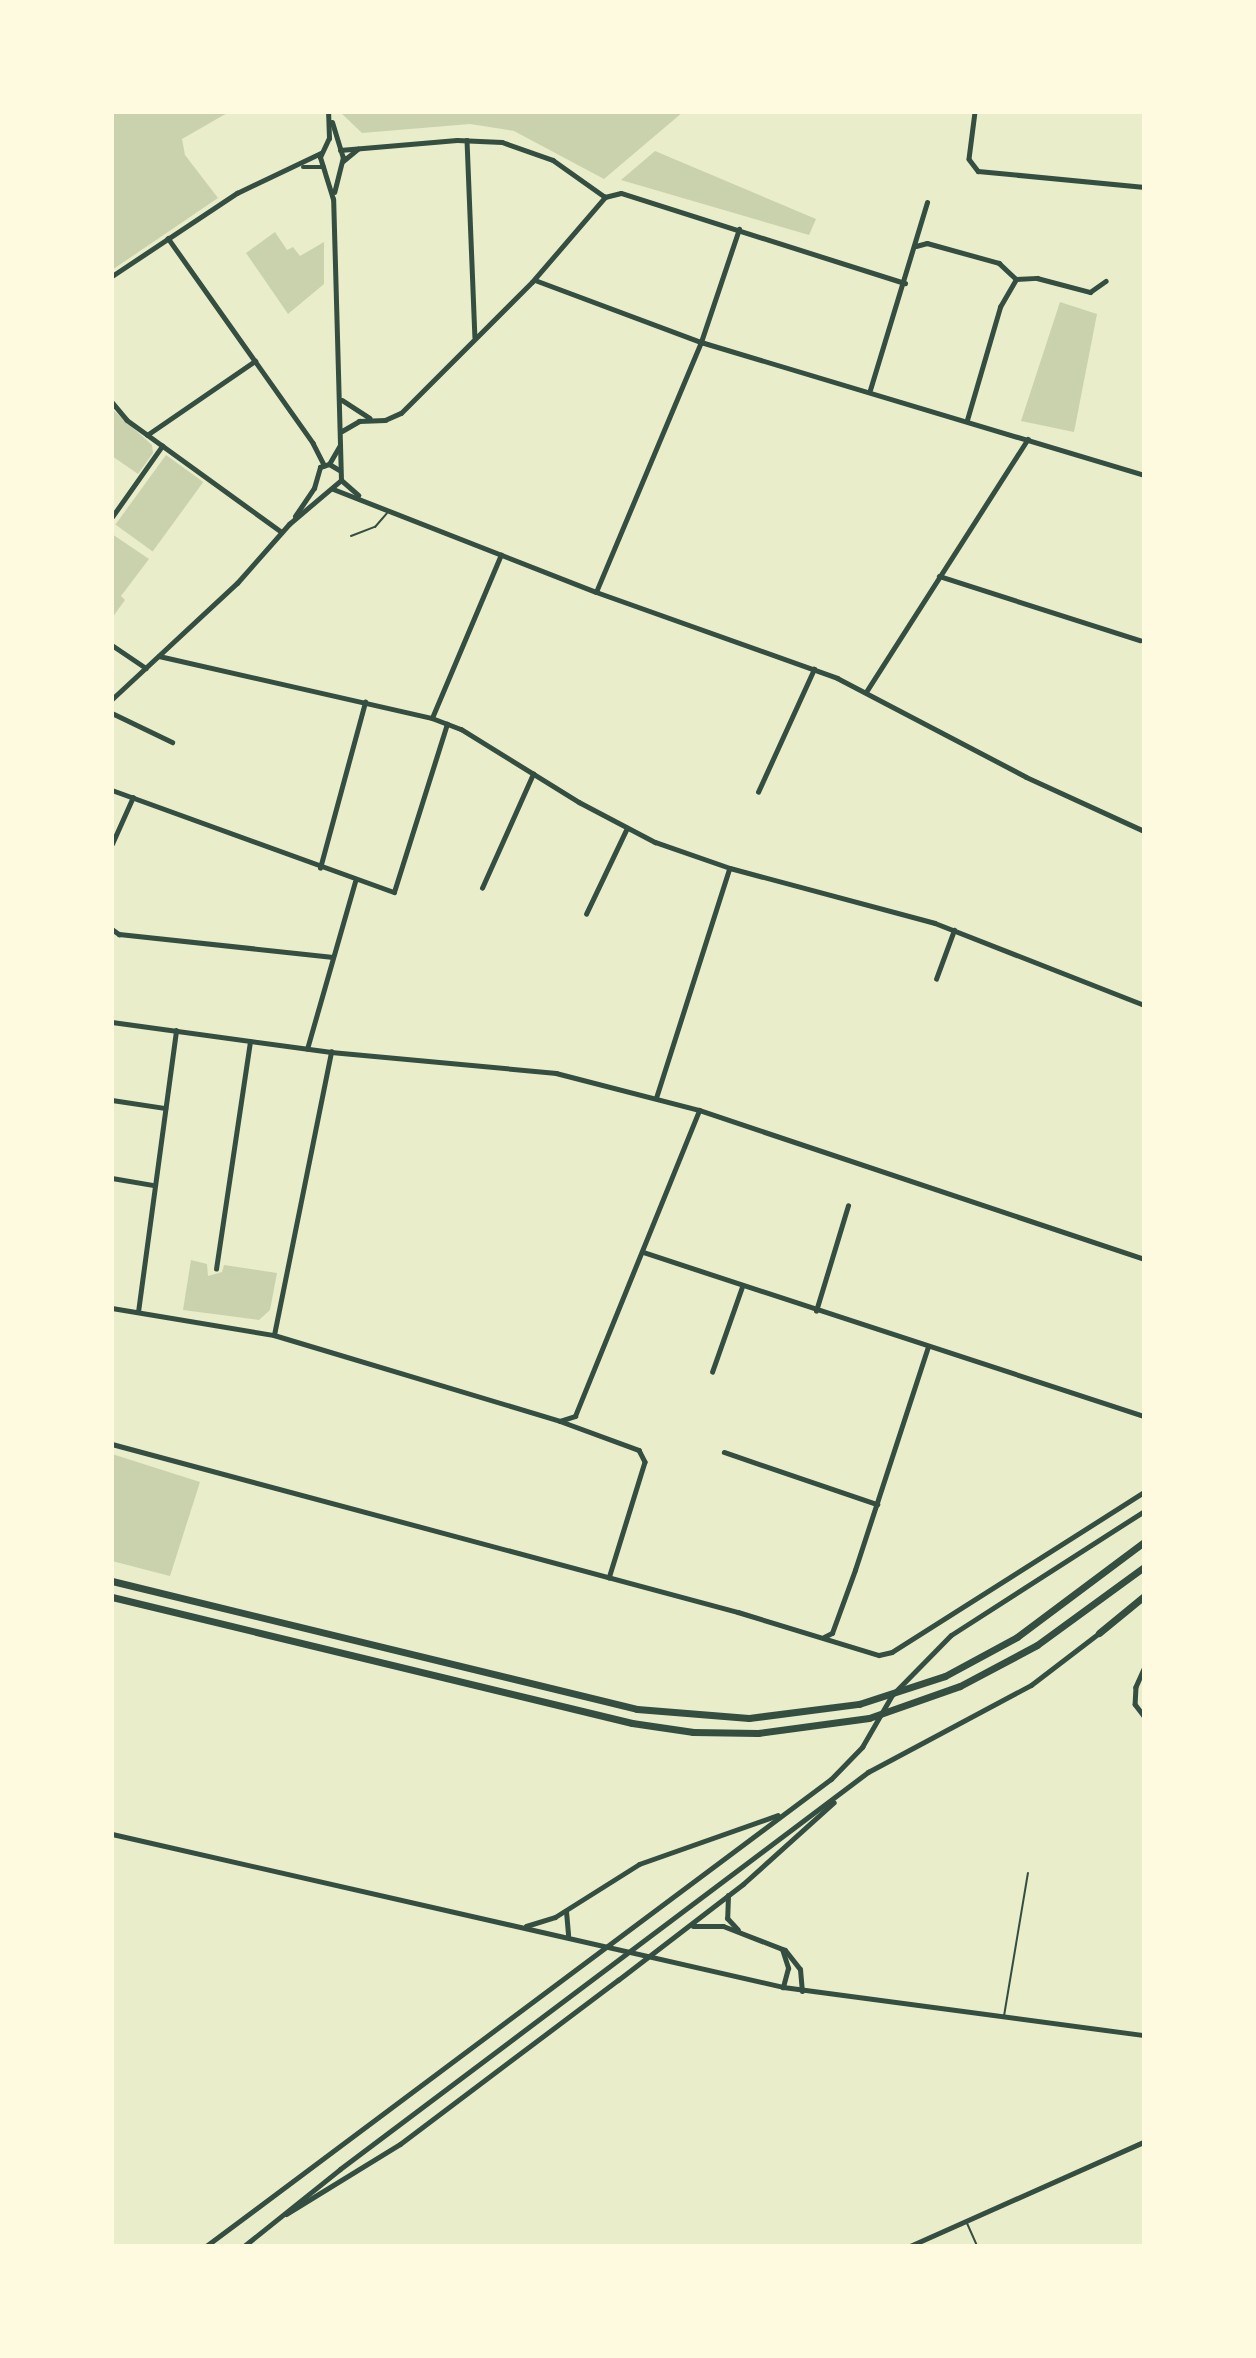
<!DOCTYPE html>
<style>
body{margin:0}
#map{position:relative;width:1256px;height:2358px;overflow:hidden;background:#e9edc9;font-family:"Nunito Sans",sans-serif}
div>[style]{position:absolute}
.green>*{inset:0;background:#cad2ad;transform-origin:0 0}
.service>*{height:2px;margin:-1px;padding:0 1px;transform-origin:1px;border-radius:1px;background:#344e41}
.minor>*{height:4.5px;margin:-2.25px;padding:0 2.25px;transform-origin:2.25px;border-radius:2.25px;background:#344e41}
.tertiary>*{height:5px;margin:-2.5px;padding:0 2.5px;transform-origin:2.5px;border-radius:2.5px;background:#344e41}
.secondary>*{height:5px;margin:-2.5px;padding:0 2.5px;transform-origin:2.5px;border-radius:2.5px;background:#344e41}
.trunk>*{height:7px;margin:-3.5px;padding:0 3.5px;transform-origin:3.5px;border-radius:3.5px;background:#344e41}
span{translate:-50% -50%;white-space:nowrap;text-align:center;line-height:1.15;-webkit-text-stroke:5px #fefae0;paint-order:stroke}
.frame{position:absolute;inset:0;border:114px solid #fefae0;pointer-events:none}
</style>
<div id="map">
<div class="green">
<div style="clip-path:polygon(112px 112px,229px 112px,182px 139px,185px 155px,218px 198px,112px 270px)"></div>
<div style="clip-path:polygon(340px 112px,683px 112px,604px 179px,514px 131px,470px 124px,362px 133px)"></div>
<div style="clip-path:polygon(655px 151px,816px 219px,809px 235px,621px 180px)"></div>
<div style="clip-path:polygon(275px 232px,287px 250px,293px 247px,300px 256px,324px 242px,324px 284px,288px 314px,246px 253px)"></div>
<div style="clip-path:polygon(1060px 302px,1097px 314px,1074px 432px,1021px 421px)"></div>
<div style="clip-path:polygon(112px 409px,152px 445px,153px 453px,138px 474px,112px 456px)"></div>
<div style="left:166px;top:455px;width:46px;height:86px;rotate:36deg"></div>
<div style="clip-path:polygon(112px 534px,149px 559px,121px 596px,125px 600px,112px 618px)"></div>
<div style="clip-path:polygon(191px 1260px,207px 1264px,208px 1276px,222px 1272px,224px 1265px,277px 1273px,270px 1310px,259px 1320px,183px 1310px)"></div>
<div style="clip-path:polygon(112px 1454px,200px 1482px,170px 1576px,112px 1561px)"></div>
</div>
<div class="service">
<div style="left:351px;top:536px;width:26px;rotate:-21deg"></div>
<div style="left:375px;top:527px;width:18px;rotate:-49deg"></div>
<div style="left:1004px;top:2016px;width:145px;rotate:-80.5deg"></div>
<div style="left:966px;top:2221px;width:27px;rotate:66deg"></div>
</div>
<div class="minor">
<div style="left:975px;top:112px;width:47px;rotate:97.3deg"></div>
<div style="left:969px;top:159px;width:15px;rotate:53deg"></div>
<div style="left:978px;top:171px;width:167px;rotate:5.5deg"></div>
<div style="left:467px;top:140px;width:197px;rotate:87.7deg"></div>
<div style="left:340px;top:150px;width:117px;rotate:-4.9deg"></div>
<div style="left:457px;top:140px;width:45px;rotate:2.5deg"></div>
<div style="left:502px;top:142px;width:54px;rotate:19.4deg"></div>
<div style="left:553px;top:160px;width:64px;rotate:35.4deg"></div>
<div style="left:343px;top:161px;width:19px;rotate:-39deg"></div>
<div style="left:303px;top:167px;width:21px"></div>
<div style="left:605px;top:197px;width:16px;rotate:-14deg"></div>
<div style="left:621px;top:193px;width:298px;rotate:17.6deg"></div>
<div style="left:168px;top:238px;width:251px;rotate:54.7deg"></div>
<div style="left:313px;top:443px;width:25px;rotate:63deg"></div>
<div style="left:916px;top:246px;width:11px;rotate:-15deg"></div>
<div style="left:927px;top:243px;width:75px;rotate:15.5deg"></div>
<div style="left:999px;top:263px;width:23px;rotate:43deg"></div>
<div style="left:112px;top:276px;width:150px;rotate:-33.6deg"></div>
<div style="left:237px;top:193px;width:93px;rotate:-25.5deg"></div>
<div style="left:535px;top:280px;width:177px;rotate:20.5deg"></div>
<div style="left:701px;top:342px;width:463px;rotate:16.7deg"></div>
<div style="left:870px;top:390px;width:196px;rotate:-73.1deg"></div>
<div style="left:342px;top:400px;width:33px;rotate:33deg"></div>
<div style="left:112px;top:402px;width:23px;rotate:50deg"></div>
<div style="left:127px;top:420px;width:191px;rotate:35.9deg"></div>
<div style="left:967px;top:420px;width:118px;rotate:-73.7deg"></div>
<div style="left:1000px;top:307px;width:32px;rotate:-60deg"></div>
<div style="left:1016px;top:279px;width:21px;rotate:-3deg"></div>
<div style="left:1037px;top:278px;width:55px;rotate:14.8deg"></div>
<div style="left:1090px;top:292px;width:19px;rotate:-35deg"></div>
<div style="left:342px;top:431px;width:20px;rotate:-30deg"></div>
<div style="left:359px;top:421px;width:26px;rotate:-2deg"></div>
<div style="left:385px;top:420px;width:17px;rotate:-24deg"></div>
<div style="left:401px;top:413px;width:185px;rotate:-45deg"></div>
<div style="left:532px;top:282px;width:112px;rotate:-49.3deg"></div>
<div style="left:147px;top:435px;width:131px;rotate:-34.4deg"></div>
<div style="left:112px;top:517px;width:87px;rotate:-54.8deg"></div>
<div style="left:939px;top:576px;width:211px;rotate:17.7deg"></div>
<div style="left:596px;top:592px;width:271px;rotate:-67.2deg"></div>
<div style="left:701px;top:342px;width:119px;rotate:-71.4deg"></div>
<div style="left:112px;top:645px;width:41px;rotate:34.1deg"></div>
<div style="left:159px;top:656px;width:280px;rotate:12.8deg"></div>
<div style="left:432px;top:718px;width:31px;rotate:21deg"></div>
<div style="left:461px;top:729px;width:139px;rotate:31.7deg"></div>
<div style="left:579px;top:802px;width:86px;rotate:27.8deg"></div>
<div style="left:655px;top:842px;width:79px;rotate:19.1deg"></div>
<div style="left:730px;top:868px;width:212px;rotate:15deg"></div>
<div style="left:935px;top:923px;width:225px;rotate:21.4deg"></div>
<div style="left:866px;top:692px;width:300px;rotate:-57.4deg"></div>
<div style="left:112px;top:713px;width:67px;rotate:25.8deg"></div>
<div style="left:432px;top:718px;width:177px;rotate:-67.1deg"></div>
<div style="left:112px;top:790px;width:300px;rotate:19.9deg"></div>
<div style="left:394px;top:892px;width:176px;rotate:-72.5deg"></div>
<div style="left:758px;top:792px;width:135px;rotate:-65.5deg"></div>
<div style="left:112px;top:844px;width:51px;rotate:-65.9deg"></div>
<div style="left:320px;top:868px;width:172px;rotate:-74.8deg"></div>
<div style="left:482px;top:888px;width:125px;rotate:-65.9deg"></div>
<div style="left:586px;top:914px;width:95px;rotate:-64.5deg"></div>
<div style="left:112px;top:929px;width:9px;rotate:36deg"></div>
<div style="left:119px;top:934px;width:215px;rotate:6.1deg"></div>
<div style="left:936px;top:979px;width:52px;rotate:-69.8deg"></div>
<div style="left:112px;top:1022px;width:221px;rotate:7.8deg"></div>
<div style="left:331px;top:1052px;width:226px;rotate:5.3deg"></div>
<div style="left:556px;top:1073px;width:148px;rotate:14.5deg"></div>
<div style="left:699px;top:1110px;width:469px;rotate:18.5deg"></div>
<div style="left:307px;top:1049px;width:174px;rotate:-74deg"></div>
<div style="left:656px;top:1098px;width:240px;rotate:-72.3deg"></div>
<div style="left:112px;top:1100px;width:54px;rotate:8.6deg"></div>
<div style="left:112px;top:1178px;width:42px;rotate:9.7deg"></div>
<div style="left:643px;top:1252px;width:527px;rotate:18.13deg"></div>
<div style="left:216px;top:1269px;width:230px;rotate:-81.5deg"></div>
<div style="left:112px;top:1308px;width:164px;rotate:9.5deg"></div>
<div style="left:274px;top:1335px;width:299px;rotate:16.7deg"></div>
<div style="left:560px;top:1421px;width:16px;rotate:-18deg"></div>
<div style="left:575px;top:1416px;width:330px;rotate:-67.9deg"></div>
<div style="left:816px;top:1311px;width:110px;rotate:-73.1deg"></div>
<div style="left:138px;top:1312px;width:284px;rotate:-82.3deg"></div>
<div style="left:274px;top:1335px;width:289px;rotate:-78.6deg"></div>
<div style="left:712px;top:1372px;width:90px;rotate:-70.6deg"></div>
<div style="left:560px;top:1421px;width:84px;rotate:20.2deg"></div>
<div style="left:639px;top:1450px;width:13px;rotate:63deg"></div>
<div style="left:645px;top:1462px;width:121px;rotate:107.2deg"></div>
<div style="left:112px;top:1444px;width:648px;rotate:15.02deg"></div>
<div style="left:738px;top:1612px;width:147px;rotate:17deg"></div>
<div style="left:879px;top:1655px;width:13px;rotate:-13deg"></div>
<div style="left:892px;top:1652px;width:299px;rotate:-32.4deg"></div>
<div style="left:724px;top:1452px;width:162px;rotate:18.8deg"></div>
<div style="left:824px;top:1637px;width:9px;rotate:-27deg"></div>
<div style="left:832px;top:1633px;width:67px;rotate:-69.9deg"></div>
<div style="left:855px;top:1570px;width:235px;rotate:-71.9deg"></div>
<div style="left:1144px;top:1669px;width:20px;rotate:114deg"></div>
<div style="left:1136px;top:1687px;width:17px;rotate:93deg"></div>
<div style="left:1135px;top:1704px;width:15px;rotate:53deg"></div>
<div style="left:910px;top:2246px;width:256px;rotate:-24deg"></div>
</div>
<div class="tertiary">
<div style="left:341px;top:480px;width:23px;rotate:41deg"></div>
<div style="left:333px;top:489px;width:282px;rotate:21.4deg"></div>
<div style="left:596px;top:592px;width:256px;rotate:19.6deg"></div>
<div style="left:837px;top:678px;width:213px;rotate:27.6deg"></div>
<div style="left:1026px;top:777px;width:130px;rotate:24.6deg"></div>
<div style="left:112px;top:1834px;width:688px;rotate:12.84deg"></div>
<div style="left:783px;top:1987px;width:364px;rotate:7.6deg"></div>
</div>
<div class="secondary">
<div style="left:332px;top:122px;width:37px;rotate:73deg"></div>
<div style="left:343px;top:157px;width:36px;rotate:104deg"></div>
<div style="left:329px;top:464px;width:22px;rotate:-60deg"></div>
<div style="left:295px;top:516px;width:34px;rotate:-56deg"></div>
<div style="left:314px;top:488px;width:22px;rotate:-74deg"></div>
<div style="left:320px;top:467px;width:9px;rotate:-18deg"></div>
<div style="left:329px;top:464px;width:12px;rotate:31deg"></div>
<div style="left:112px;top:699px;width:171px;rotate:-42.9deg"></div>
<div style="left:237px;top:583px;width:79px;rotate:-48.6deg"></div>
<div style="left:289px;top:524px;width:68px;rotate:-40.2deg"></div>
<div style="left:341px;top:480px;width:281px;rotate:-91.6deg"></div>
<div style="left:333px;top:199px;width:44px;rotate:-107.2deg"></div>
<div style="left:320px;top:157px;width:21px;rotate:-65deg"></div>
<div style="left:329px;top:138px;width:26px;rotate:-92deg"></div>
<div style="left:728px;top:1895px;width:23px;rotate:92deg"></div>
<div style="left:727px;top:1918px;width:16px;rotate:47deg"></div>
<div style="left:566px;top:1911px;width:24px;rotate:85deg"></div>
<div style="left:526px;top:1926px;width:30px;rotate:-17deg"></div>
<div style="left:555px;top:1917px;width:99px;rotate:-32.2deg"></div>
<div style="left:639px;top:1864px;width:147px;rotate:-19.4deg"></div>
<div style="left:693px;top:1926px;width:30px"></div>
<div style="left:723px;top:1926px;width:66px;rotate:21.2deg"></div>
<div style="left:785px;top:1950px;width:24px;rotate:52deg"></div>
<div style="left:800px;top:1969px;width:22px;rotate:85deg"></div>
<div style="left:782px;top:1949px;width:20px;rotate:72deg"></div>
<div style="left:788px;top:1968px;width:20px;rotate:105deg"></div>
<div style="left:286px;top:2214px;width:134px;rotate:-31.6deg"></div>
<div style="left:400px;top:2144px;width:273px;rotate:-37deg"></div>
<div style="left:618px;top:1980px;width:158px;rotate:-37.5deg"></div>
<div style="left:743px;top:1884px;width:122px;rotate:-42deg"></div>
<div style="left:206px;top:2246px;width:780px;rotate:-36.77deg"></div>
<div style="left:831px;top:1779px;width:45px;rotate:-45.9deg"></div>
<div style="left:862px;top:1747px;width:60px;rotate:-60deg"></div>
<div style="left:892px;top:1695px;width:84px;rotate:-45.5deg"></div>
<div style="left:951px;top:1635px;width:229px;rotate:-32.7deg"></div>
<div style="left:244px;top:2246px;width:123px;rotate:-38.7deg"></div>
<div style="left:340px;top:2169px;width:661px;rotate:-36.94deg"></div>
<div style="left:868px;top:1772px;width:185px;rotate:-28.1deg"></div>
<div style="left:1031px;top:1685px;width:86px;rotate:-37.4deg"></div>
</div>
<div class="trunk">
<div style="left:112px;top:1581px;width:540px;rotate:13.7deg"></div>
<div style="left:637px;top:1709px;width:112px;rotate:4.6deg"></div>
<div style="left:749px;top:1718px;width:111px;rotate:-7.3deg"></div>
<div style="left:859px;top:1704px;width:90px;rotate:-18deg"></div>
<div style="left:945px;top:1676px;width:82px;rotate:-28.4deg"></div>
<div style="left:1017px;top:1637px;width:159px;rotate:-36.8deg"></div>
<div style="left:112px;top:1597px;width:535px;rotate:13.62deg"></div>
<div style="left:632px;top:1723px;width:62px;rotate:8.4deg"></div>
<div style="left:693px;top:1732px;width:65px;rotate:0.9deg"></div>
<div style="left:758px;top:1733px;width:112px;rotate:-7.7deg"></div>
<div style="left:869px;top:1718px;width:96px;rotate:-19.4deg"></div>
<div style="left:960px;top:1686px;width:87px;rotate:-28deg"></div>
<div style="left:1037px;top:1645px;width:132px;rotate:-36.1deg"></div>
<div style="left:1099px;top:1633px;width:58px;rotate:-39.4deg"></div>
</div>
<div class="frame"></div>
</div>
